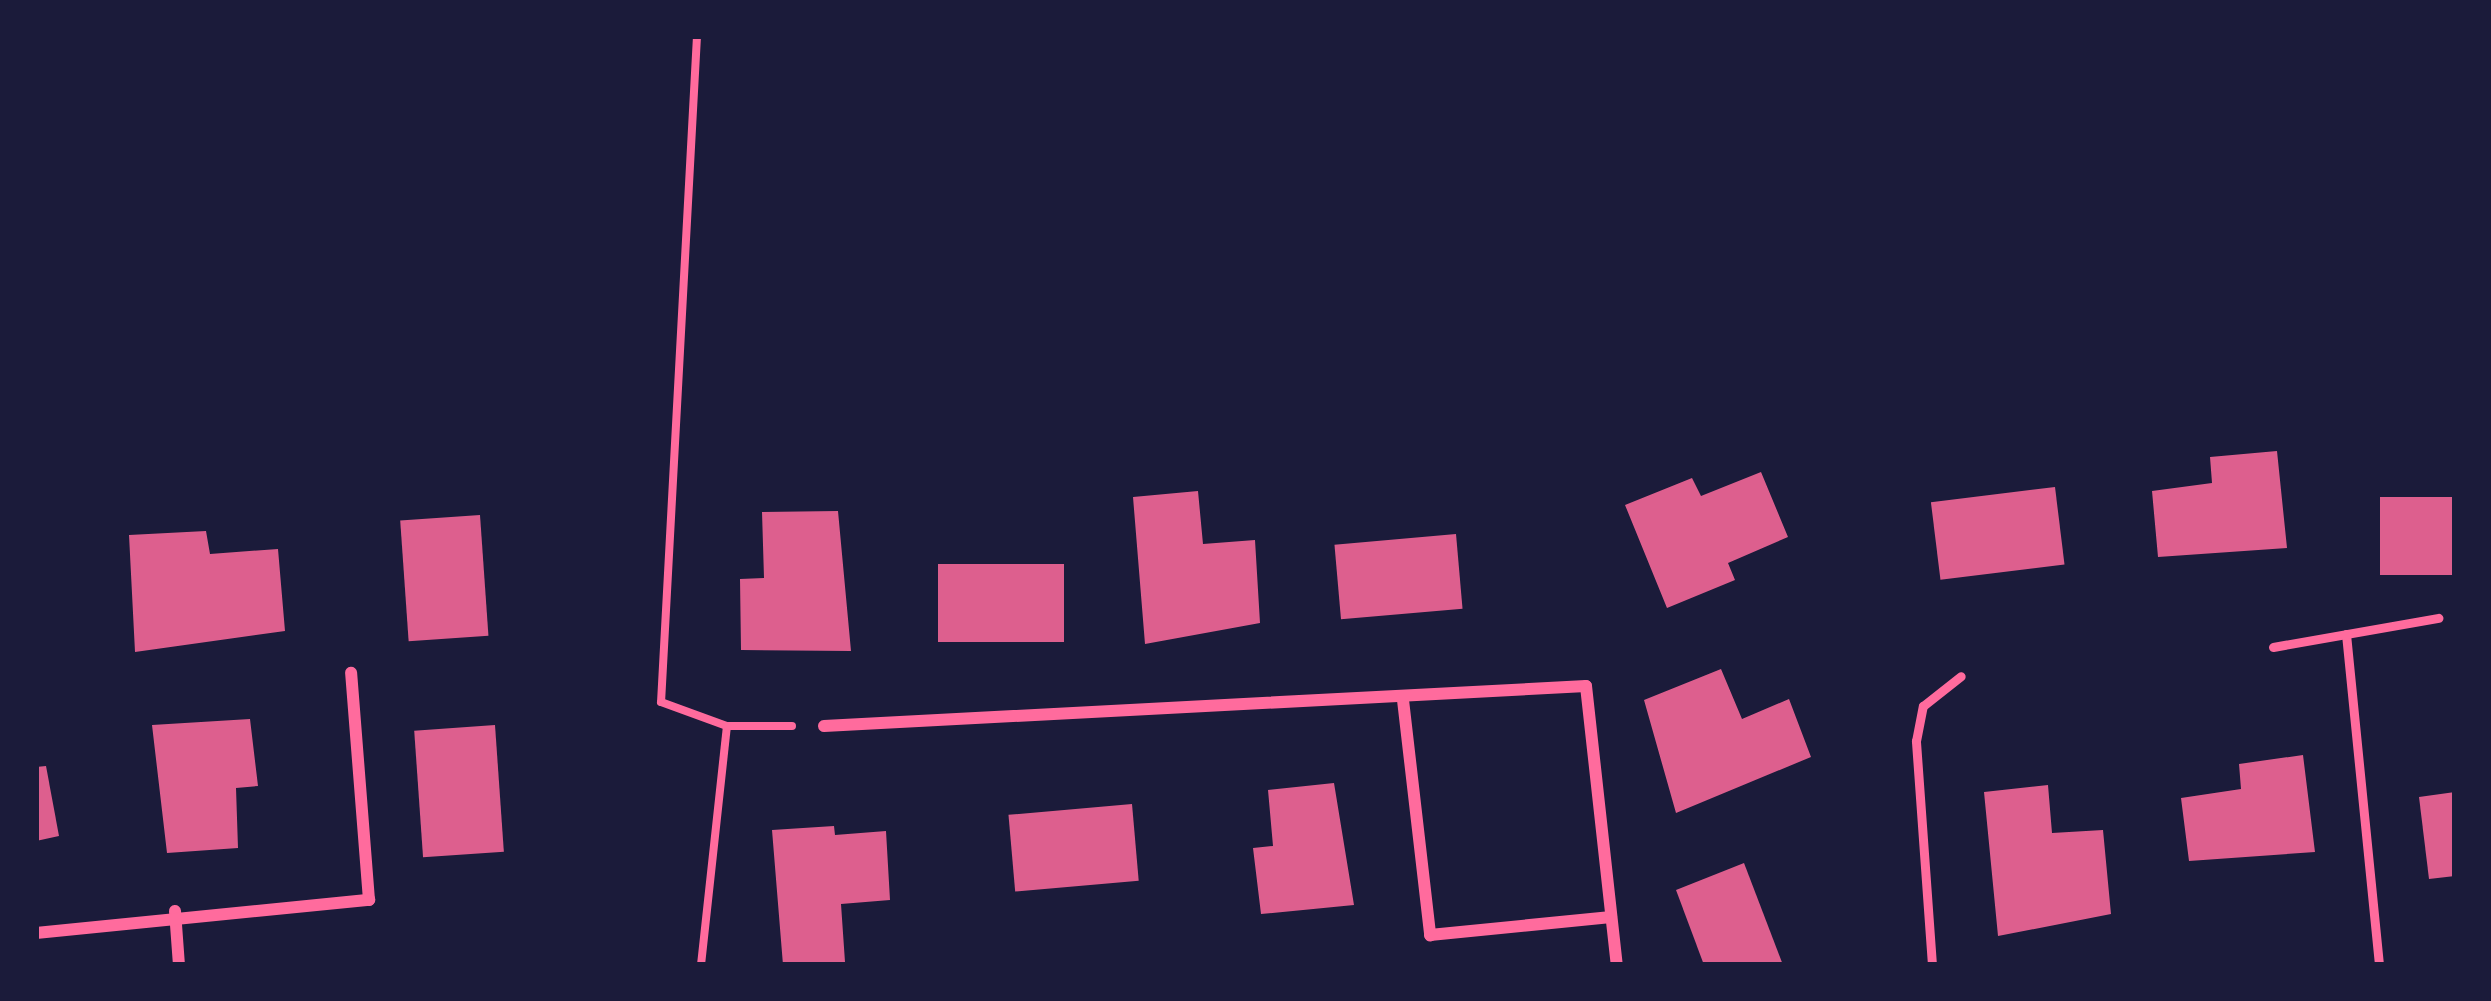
<!DOCTYPE html>
<style>
body{margin:0}
#map{position:relative;width:2491px;height:1001px;overflow:hidden;background:#1b1b3a;font-family:Jost,sans-serif}
div>[style]{position:absolute}
.building>*{inset:0;background:#dd5f8e;transform-origin:0 0}
.path>*{height:8px;margin:-4px;padding:0 4px;transform-origin:4px;border-radius:4px;background:#ff6b9d}
.service>*{height:9px;margin:-4.5px;padding:0 4.5px;transform-origin:4.5px;border-radius:4.5px;background:#ff6b9d}
.minor>*{height:12px;margin:-6px;padding:0 6px;transform-origin:6px;border-radius:6px;background:#ff6b9d}
span{translate:-50% -50%;white-space:nowrap;text-align:center;line-height:1.15;-webkit-text-stroke:9px #1b1b3a;paint-order:stroke}
.frame{position:absolute;inset:0;border:39px solid #1b1b3a;pointer-events:none}
</style>
<div id="map">
<div class="building">
<div style="clip-path:polygon(2277px 451px,2287px 548px,2158px 557px,2152px 491px,2212px 483px,2210px 457px)"></div>
<div style="clip-path:polygon(1761px 472px,1788px 537px,1728px 563px,1735px 580px,1667px 608px,1625px 505px,1692px 478px,1701px 496px)"></div>
<div style="left:2055px;top:487px;width:78px;height:125px;rotate:83deg"></div>
<div style="clip-path:polygon(1198px 491px,1203px 544px,1255px 540px,1260px 623px,1145px 644px,1133px 497px)"></div>
<div style="left:2455px;top:497px;width:78px;height:75px;rotate:90deg"></div>
<div style="clip-path:polygon(838px 511px,851px 651px,741px 650px,740px 579px,764px 578px,762px 512px)"></div>
<div style="left:480px;top:515px;width:121px;height:80px;rotate:86deg"></div>
<div style="clip-path:polygon(206px 531px,210px 554px,278px 549px,285px 631px,135px 652px,129px 535px)"></div>
<div style="left:1456px;top:534px;width:75px;height:122px;rotate:85deg"></div>
<div style="left:1064px;top:564px;width:78px;height:126px;rotate:90deg"></div>
<div style="clip-path:polygon(1721px 669px,1742px 719px,1789px 699px,1811px 757px,1676px 813px,1644px 700px)"></div>
<div style="clip-path:polygon(250px 719px,258px 786px,236px 788px,238px 848px,167px 853px,152px 725px)"></div>
<div style="left:495px;top:725px;width:127px;height:81px;rotate:86deg"></div>
<div style="clip-path:polygon(2303px 755px,2315px 852px,2189px 861px,2181px 798px,2241px 789px,2239px 764px)"></div>
<div style="clip-path:polygon(46px 766px,59px 836px,36px 841px,36px 767px)"></div>
<div style="clip-path:polygon(1334px 783px,1354px 905px,1261px 914px,1253px 848px,1273px 846px,1268px 790px)"></div>
<div style="clip-path:polygon(2048px 785px,2052px 833px,2103px 830px,2111px 914px,1998px 936px,1984px 792px)"></div>
<div style="clip-path:polygon(2455px 792px,2455px 876px,2429px 879px,2419px 797px)"></div>
<div style="left:1132px;top:804px;width:77px;height:124px;rotate:85deg"></div>
<div style="clip-path:polygon(834px 826px,835px 835px,886px 831px,890px 900px,841px 904px,845px 962px,783px 965px,772px 830px)"></div>
<div style="clip-path:polygon(1744px 863px,1783px 965px,1704px 965px,1676px 890px)"></div>
</div>
<div class="path">
<div style="left:697px;top:36px;width:667px;rotate:93.09deg"></div>
<div style="left:661px;top:702px;width:70px;rotate:20deg"></div>
<div style="left:727px;top:726px;width:65px"></div>
<div style="left:701px;top:965px;width:240px;rotate:-83.8deg"></div>
</div>
<div class="service">
<div style="left:2346px;top:634px;width:333px;rotate:84.3deg"></div>
<div style="left:2273px;top:647px;width:168px;rotate:-10deg"></div>
<div style="left:1932px;top:965px;width:225px;rotate:-94.1deg"></div>
<div style="left:1916px;top:741px;width:36px;rotate:-79deg"></div>
<div style="left:1923px;top:706px;width:48px;rotate:-38.3deg"></div>
</div>
<div class="minor">
<div style="left:1403px;top:700px;width:237px;rotate:83.4deg"></div>
<div style="left:1430px;top:935px;width:182px;rotate:-5.7deg"></div>
<div style="left:824px;top:726px;width:763px;rotate:-3deg"></div>
<div style="left:1586px;top:686px;width:281px;rotate:83.7deg"></div>
<div style="left:175px;top:911px;width:54px;rotate:85.8deg"></div>
<div style="left:36px;top:933px;width:335px;rotate:-5.7deg"></div>
<div style="left:369px;top:900px;width:228px;rotate:-94.5deg"></div>
</div>
<div class="frame"></div>
</div>
